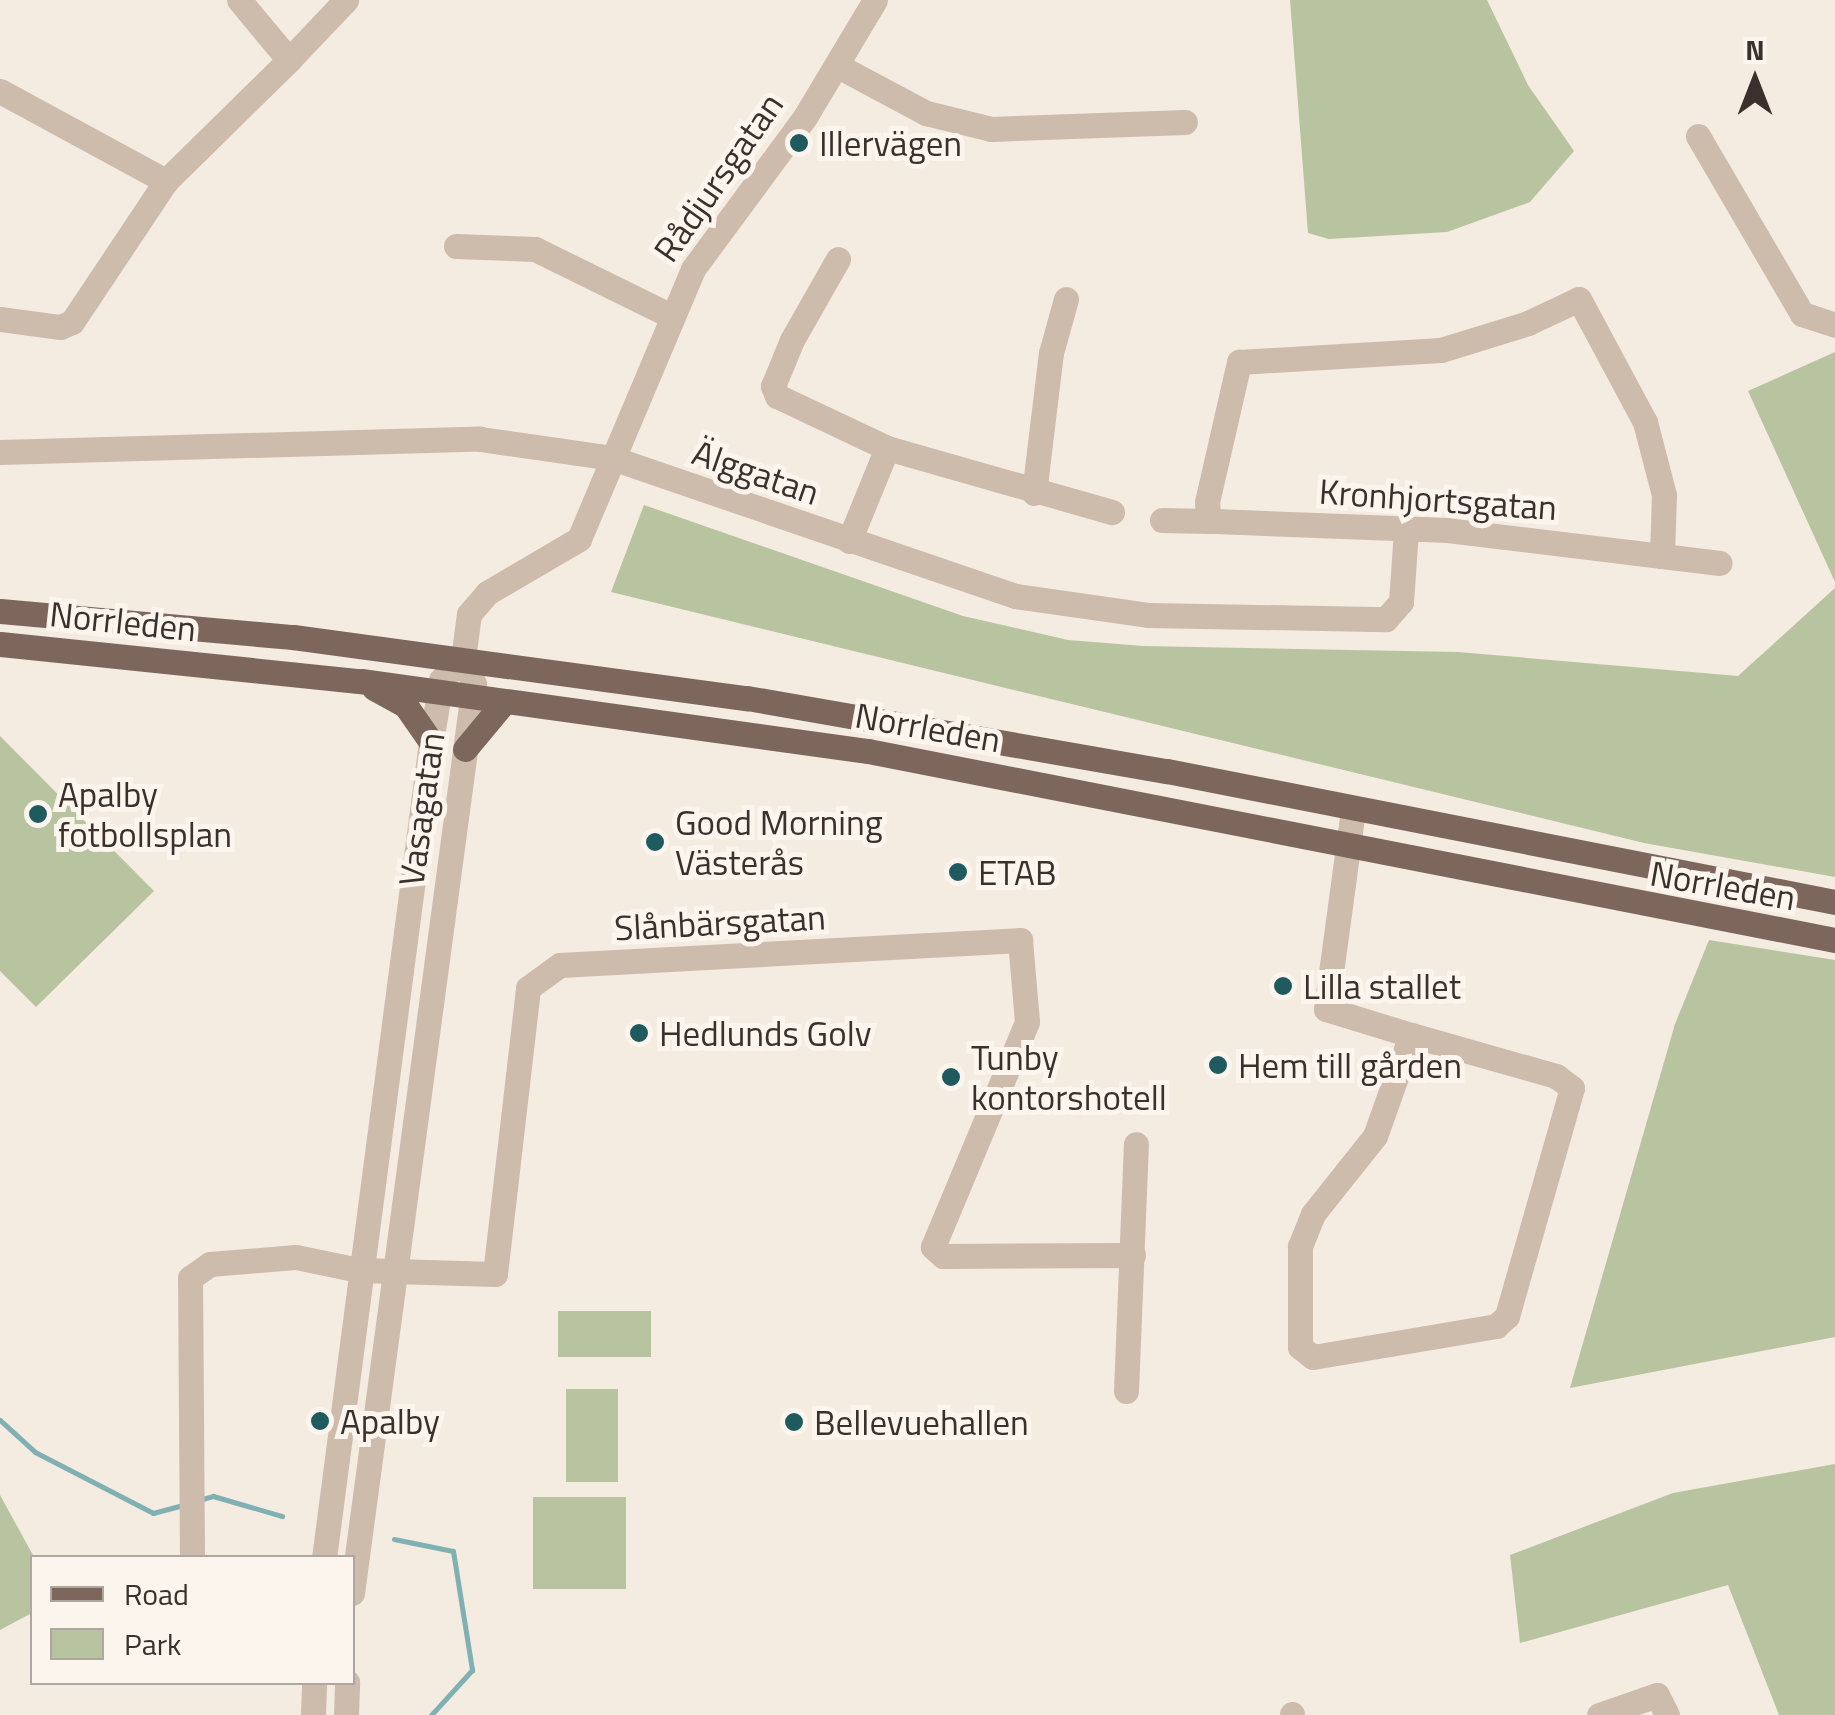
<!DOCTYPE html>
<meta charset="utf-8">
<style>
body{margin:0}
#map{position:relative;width:1835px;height:1715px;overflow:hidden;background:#f4ebe1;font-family:"Titillium Web",sans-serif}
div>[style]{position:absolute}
.green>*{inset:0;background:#b8c4a0;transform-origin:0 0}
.stream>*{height:5px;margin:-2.5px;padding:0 2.5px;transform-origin:2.5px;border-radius:2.5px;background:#7fb0b2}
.minor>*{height:25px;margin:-12.5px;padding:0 12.5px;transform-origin:12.5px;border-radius:12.5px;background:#cdbbac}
.major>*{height:25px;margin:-12.5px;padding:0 12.5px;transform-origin:12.5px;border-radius:12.5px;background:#7d675c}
.dots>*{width:28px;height:28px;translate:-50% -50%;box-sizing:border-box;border:5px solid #fbf5ee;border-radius:50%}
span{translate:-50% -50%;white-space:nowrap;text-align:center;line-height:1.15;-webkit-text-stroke:10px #fbf5ee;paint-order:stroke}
.poi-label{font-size:35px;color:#3b302b}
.left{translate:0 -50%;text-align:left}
.street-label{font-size:35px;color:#3b302b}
.legend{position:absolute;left:30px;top:1555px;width:325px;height:130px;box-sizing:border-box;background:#fbf5ee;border:2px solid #aea6a0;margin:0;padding:12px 18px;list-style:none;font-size:30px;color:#3b302b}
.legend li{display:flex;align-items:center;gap:20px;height:50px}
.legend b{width:50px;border:2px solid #aea6a0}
.north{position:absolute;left:1705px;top:30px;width:100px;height:100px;-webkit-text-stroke:8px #fbf5ee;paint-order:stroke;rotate:0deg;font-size:28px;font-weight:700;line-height:40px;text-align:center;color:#3b302b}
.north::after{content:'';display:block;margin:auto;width:35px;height:45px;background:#3b302b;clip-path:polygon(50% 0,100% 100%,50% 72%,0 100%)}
</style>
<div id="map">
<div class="green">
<div style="clip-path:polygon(1290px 0,1487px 0,1528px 85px,1574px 151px,1530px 202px,1447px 232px,1329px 239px,1308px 233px)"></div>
<div style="clip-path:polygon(1835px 352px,1835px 582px,1748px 391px)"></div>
<div style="clip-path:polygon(644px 505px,963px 616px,1068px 640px,1143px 646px,1458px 652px,1738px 676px,1835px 588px,1835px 877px,1644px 843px,611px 592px)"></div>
<div style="clip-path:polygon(0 736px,154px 891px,36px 1007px,0 971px)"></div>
<div style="clip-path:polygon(1709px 940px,1835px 960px,1835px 1337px,1570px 1388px,1675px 1024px)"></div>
<div style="left:558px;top:1311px;width:93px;height:46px"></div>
<div style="left:566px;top:1389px;width:52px;height:93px"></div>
<div style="clip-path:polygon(1835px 1464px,1835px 1715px,1779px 1715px,1728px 1585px,1520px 1643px,1510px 1555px,1673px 1493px)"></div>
<div style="clip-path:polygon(0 1495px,34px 1557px,32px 1613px,0 1630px)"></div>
<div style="left:533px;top:1497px;width:93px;height:92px"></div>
</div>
<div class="stream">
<div style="left:0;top:1420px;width:47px;rotate:42.4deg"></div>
<div style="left:35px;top:1452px;width:133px;rotate:27.3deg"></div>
<div style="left:153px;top:1513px;width:31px;rotate:-15deg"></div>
<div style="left:199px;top:1500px;width:15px;rotate:-16deg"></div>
<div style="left:213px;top:1496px;width:72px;rotate:16.2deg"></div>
<div style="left:394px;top:1539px;width:60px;rotate:11.5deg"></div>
<div style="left:453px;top:1551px;width:121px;rotate:80.9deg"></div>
<div style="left:472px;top:1670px;width:61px;rotate:132.3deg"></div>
</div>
<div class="minor">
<div style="left:289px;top:60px;width:83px;rotate:-46.5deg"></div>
<div style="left:838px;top:66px;width:100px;rotate:28.1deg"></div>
<div style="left:926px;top:113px;width:67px;rotate:13.8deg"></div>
<div style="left:991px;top:129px;width:194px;rotate:-2.1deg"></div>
<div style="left:0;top:91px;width:189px;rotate:28.5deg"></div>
<div style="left:1698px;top:136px;width:206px;rotate:59.7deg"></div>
<div style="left:1802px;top:314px;width:35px;rotate:18deg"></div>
<div style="left:456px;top:246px;width:79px;rotate:2.2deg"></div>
<div style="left:535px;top:249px;width:149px;rotate:26.2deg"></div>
<div style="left:838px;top:259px;width:93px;rotate:119.6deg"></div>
<div style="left:792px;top:340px;width:50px;rotate:112.4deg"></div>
<div style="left:773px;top:386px;width:11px;rotate:68deg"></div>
<div style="left:777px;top:396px;width:122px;rotate:25.3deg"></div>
<div style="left:887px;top:448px;width:234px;rotate:15.9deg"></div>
<div style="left:1579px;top:299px;width:140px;rotate:61.8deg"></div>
<div style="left:1645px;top:422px;width:75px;rotate:75.4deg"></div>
<div style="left:1664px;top:495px;width:61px;rotate:91.9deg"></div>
<div style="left:1662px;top:556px;width:216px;rotate:-173.1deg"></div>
<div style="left:1448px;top:530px;width:239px;rotate:-177.8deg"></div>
<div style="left:1209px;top:521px;width:19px;rotate:-96deg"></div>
<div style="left:1207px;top:502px;width:144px;rotate:-77.1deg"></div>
<div style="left:1239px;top:362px;width:202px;rotate:-3.4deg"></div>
<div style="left:1441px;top:350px;width:91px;rotate:-17.2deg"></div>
<div style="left:1528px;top:323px;width:56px;rotate:-25.2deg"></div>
<div style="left:0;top:319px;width:61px;rotate:7.6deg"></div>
<div style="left:60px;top:327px;width:13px;rotate:-23deg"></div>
<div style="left:72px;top:322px;width:169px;rotate:-56.3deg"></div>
<div style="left:166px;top:181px;width:173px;rotate:-44.5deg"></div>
<div style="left:289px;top:60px;width:78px;rotate:-129.8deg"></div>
<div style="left:0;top:452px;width:480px;rotate:-1.6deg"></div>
<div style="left:480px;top:439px;width:133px;rotate:8.2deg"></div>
<div style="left:612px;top:458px;width:426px;rotate:18.9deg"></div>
<div style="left:1015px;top:596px;width:134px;rotate:8.1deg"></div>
<div style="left:1148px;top:615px;width:238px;rotate:1deg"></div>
<div style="left:1386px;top:619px;width:23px;rotate:-49deg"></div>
<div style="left:1401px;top:602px;width:72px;rotate:-86deg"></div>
<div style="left:1034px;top:493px;width:141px;rotate:-83.1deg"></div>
<div style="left:1051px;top:353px;width:56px;rotate:-74.5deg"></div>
<div style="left:1162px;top:520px;width:47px;rotate:1.2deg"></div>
<div style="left:849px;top:541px;width:100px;rotate:-67.8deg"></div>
<div style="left:1662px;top:556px;width:58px;rotate:6.9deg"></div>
<div style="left:1353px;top:810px;width:201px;rotate:97.7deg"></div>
<div style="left:1326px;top:1009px;width:89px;rotate:17deg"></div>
<div style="left:1411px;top:1035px;width:107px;rotate:109.6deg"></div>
<div style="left:1375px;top:1136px;width:100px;rotate:128.5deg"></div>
<div style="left:1313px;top:1214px;width:35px;rotate:112deg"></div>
<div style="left:1300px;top:1246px;width:101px;rotate:90deg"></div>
<div style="left:1300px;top:1347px;width:16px;rotate:38deg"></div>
<div style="left:1313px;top:1357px;width:186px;rotate:-9.6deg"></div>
<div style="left:1496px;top:1326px;width:15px;rotate:-42deg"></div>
<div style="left:1507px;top:1316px;width:237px;rotate:-74.1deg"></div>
<div style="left:1572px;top:1088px;width:20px;rotate:-143deg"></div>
<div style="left:1556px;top:1076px;width:151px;rotate:-164.2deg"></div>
<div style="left:1126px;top:1391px;width:247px;rotate:-87.7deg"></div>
<div style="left:192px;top:1558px;width:280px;rotate:-90.4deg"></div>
<div style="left:190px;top:1278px;width:24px;rotate:-35deg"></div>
<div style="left:210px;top:1264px;width:86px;rotate:-4.7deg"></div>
<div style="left:296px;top:1257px;width:64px;rotate:11.7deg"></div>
<div style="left:359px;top:1270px;width:136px;rotate:1.7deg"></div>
<div style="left:495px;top:1274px;width:288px;rotate:-83.4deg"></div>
<div style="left:528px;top:988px;width:39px;rotate:-36deg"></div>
<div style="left:560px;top:965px;width:461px;rotate:-3.1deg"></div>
<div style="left:1020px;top:940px;width:82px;rotate:85.1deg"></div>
<div style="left:1027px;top:1022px;width:244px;rotate:112.7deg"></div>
<div style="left:933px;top:1247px;width:13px;rotate:42deg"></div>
<div style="left:943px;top:1256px;width:190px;rotate:-0.3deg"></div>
<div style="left:324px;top:1558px;width:823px;rotate:-82.53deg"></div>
<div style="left:431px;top:742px;width:63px;rotate:-80.8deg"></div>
<div style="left:441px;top:680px;width:31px;rotate:-45deg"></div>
<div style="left:352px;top:1593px;width:917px;rotate:-82.36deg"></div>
<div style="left:474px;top:684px;width:28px;rotate:-113deg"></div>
<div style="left:463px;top:658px;width:44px;rotate:-82.2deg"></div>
<div style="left:469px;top:614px;width:28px;rotate:-49deg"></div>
<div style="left:487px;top:593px;width:107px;rotate:-30.4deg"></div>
<div style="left:579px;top:539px;width:293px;rotate:-67.1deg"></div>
<div style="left:693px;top:269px;width:189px;rotate:-53.6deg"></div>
<div style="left:805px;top:117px;width:136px;rotate:-59.1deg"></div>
<div style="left:1292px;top:1714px;width:1px;rotate:90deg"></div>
<div style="left:313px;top:1715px;width:33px;rotate:-88deg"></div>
<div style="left:346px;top:1715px;width:33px;rotate:-88deg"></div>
<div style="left:1599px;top:1715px;width:61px;rotate:-19deg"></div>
<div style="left:1657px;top:1695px;width:22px;rotate:63deg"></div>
</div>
<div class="major">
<div style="left:0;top:611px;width:294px;rotate:5.1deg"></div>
<div style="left:293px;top:637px;width:458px;rotate:7.7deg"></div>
<div style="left:747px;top:698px;width:426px;rotate:9.9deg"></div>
<div style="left:1167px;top:771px;width:681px;rotate:11.1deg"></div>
<div style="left:0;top:644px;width:363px;rotate:5.9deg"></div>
<div style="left:361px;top:681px;width:512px;rotate:7.86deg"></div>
<div style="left:868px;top:751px;width:985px;rotate:11.06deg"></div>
<div style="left:374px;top:688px;width:37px;rotate:29deg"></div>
<div style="left:406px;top:706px;width:44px;rotate:55.2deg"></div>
<div style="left:465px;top:749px;width:62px;rotate:-50.2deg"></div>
</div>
<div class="dots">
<div style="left:799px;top:143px;background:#1f5a5e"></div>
<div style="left:38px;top:814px;background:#1f5a5e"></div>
<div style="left:655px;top:842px;background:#1f5a5e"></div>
<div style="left:958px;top:872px;background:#1f5a5e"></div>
<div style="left:1283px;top:986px;background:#1f5a5e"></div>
<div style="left:639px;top:1033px;background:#1f5a5e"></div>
<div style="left:1218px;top:1065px;background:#1f5a5e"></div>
<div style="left:951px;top:1077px;background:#1f5a5e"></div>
<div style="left:320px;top:1421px;background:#1f5a5e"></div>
<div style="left:794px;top:1422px;background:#1f5a5e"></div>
</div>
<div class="poi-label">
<span class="left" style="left:819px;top:143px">Illervägen</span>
<span class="left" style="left:58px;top:814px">Apalby<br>fotbollsplan</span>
<span class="left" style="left:675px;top:842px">Good Morning<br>Västerås</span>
<span class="left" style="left:978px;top:872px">ETAB</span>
<span class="left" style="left:1303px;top:986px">Lilla stallet</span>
<span class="left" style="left:659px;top:1033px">Hedlunds Golv</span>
<span class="left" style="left:971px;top:1077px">Tunby<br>kontorshotell</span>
<span class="left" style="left:1238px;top:1065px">Hem till gården</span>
<span class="left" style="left:340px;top:1421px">Apalby</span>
<span class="left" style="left:814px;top:1422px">Bellevuehallen</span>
</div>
<div class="street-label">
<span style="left:718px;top:177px;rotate:-55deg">Rådjursgatan</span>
<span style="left:756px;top:472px;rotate:19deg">Älggatan</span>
<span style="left:1438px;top:499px;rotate:4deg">Kronhjortsgatan</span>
<span style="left:123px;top:621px;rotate:6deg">Norrleden</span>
<span style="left:928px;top:727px;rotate:10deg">Norrleden</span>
<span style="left:421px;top:809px;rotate:-82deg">Vasagatan</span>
<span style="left:1723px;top:885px;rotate:10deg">Norrleden</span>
<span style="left:720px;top:922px;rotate:-3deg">Slånbärsgatan</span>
</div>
<ul class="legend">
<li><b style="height:12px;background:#7d675c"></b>Road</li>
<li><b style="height:28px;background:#b8c4a0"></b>Park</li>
</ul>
<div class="north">N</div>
</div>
